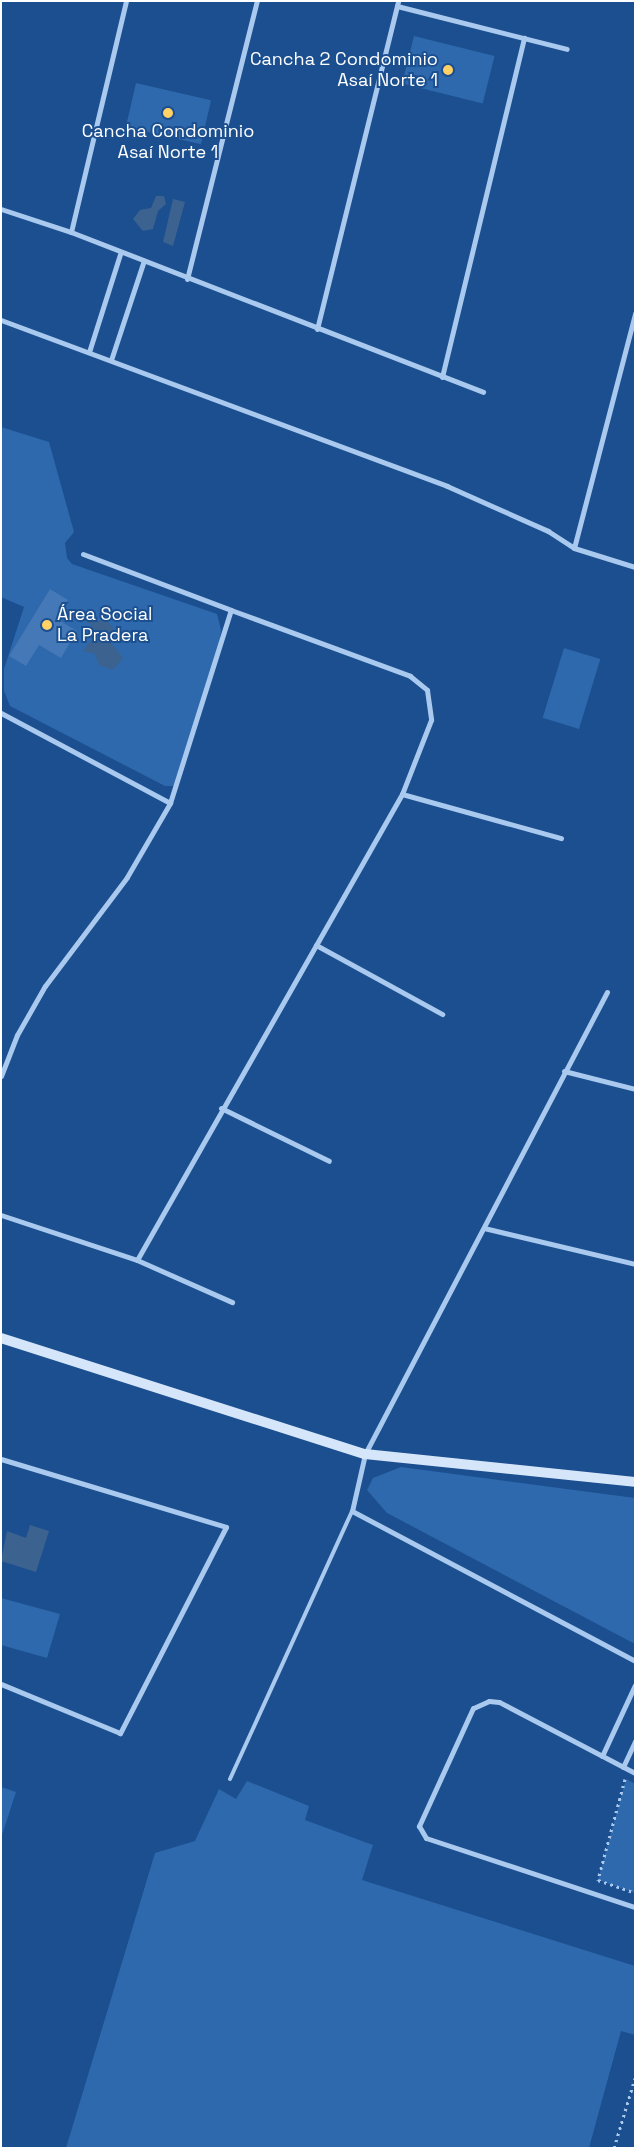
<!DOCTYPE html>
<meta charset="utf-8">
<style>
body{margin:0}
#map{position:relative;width:636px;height:2149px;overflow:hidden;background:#1b4f8f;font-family:"Space Grotesk",sans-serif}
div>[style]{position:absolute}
.green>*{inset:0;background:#2e69ad;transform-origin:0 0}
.water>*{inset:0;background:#3c6290}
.building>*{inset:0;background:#4478b7}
.path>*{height:3px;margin-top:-1.5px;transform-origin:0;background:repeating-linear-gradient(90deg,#a9c9ee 0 2.5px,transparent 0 6.5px)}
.lane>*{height:4px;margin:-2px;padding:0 2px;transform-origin:2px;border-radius:2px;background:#a9c9ee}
.street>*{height:5px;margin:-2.5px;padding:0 2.5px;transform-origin:2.5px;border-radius:2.5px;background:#a9c9ee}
.secondary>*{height:10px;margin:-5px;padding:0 5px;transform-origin:5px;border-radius:5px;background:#d6e6fa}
.dots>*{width:14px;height:14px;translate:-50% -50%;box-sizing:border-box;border:2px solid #1b4f8f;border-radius:50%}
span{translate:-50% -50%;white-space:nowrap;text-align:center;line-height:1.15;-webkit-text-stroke:4px #1b4f8f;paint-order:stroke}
.poi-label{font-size:18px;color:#fff}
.right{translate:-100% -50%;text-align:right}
.left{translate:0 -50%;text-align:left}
.frame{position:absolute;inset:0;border:2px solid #fff;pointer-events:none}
</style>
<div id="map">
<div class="green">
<div style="left:414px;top:36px;width:83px;height:49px;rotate:14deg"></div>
<div style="left:136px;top:83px;width:77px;height:45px;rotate:13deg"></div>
<div style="clip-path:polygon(1px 427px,49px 442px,74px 532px,65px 543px,67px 558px,72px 564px,217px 614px,221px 630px,218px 655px,183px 771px,174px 786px,165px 786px,10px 706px,4px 691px,4px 669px,24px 607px,1px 597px)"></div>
<div style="left:564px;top:648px;width:38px;height:73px;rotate:17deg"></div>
<div style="clip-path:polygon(401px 1467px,635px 1498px,635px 1644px,387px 1513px,367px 1490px,373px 1478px)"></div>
<div style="clip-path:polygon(1px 1598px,60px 1614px,47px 1658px,1px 1645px)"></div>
<div style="clip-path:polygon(626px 1779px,635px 1784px,635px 1893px,598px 1880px)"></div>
<div style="clip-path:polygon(247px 1781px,309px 1806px,305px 1820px,373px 1845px,362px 1880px,635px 1966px,635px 2035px,621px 2031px,589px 2148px,66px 2148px,155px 1853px,195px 1841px,219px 1789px,236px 1799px)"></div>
<div style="clip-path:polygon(1px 1787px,16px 1792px,1px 1838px)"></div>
</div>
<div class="water">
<div style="clip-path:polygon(156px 196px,164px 196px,166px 204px,158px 211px,153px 229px,143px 231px,133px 219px,140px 210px,151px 208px)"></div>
<div style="clip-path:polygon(173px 199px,185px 202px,173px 246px,163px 242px)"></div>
<div style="clip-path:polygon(91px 609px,97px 621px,107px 621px,113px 628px,112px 644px,123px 658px,113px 670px,99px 665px,95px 654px,83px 651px,91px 640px,91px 625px,80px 616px)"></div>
<div style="clip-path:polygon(30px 1525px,49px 1531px,36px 1572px,1px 1561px,7px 1531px,26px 1538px)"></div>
</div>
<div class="building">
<div style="clip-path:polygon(50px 589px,68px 600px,57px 619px,77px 631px,61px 658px,39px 645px,26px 666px,9px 656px)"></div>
</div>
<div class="path">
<div style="left:625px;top:1779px;width:105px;rotate:105deg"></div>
<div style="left:598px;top:1880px;width:39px;rotate:19deg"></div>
<div style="left:614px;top:2148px;width:73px;rotate:-73.3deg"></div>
</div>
<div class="lane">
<div style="left:230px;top:1779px;width:294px;rotate:-65.5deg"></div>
</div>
<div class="street">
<div style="left:397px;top:6px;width:175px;rotate:14.2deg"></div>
<div style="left:1px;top:209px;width:74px;rotate:18.2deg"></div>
<div style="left:71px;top:232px;width:442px;rotate:21.2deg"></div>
<div style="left:71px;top:232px;width:237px;rotate:-76.6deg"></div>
<div style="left:187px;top:279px;width:287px;rotate:-75.9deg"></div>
<div style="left:1px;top:320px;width:476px;rotate:20.4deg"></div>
<div style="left:447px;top:486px;width:111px;rotate:24deg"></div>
<div style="left:548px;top:531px;width:31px;rotate:33deg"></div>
<div style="left:574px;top:548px;width:64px;rotate:17.3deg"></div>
<div style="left:317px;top:329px;width:338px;rotate:-76.1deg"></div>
<div style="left:89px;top:352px;width:103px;rotate:-72.4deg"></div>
<div style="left:111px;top:360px;width:102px;rotate:-71.7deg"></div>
<div style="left:442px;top:377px;width:349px;rotate:-76.4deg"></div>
<div style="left:574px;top:548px;width:243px;rotate:-75.4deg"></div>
<div style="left:83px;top:554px;width:158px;rotate:20.7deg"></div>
<div style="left:1px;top:713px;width:191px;rotate:28deg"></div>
<div style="left:402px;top:794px;width:165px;rotate:15.5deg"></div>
<div style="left:316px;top:945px;width:144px;rotate:28.7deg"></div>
<div style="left:607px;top:992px;width:522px;rotate:117.65deg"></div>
<div style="left:365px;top:1454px;width:58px;rotate:102.8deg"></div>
<div style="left:352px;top:1511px;width:320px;rotate:27.9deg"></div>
<div style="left:564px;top:1071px;width:73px;rotate:14.2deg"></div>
<div style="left:1px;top:1076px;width:44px;rotate:-68.7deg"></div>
<div style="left:17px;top:1035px;width:56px;rotate:-60.3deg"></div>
<div style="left:45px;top:986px;width:136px;rotate:-53deg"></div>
<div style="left:127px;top:877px;width:86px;rotate:-59.8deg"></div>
<div style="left:170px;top:803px;width:202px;rotate:-72.5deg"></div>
<div style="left:231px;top:610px;width:191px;rotate:20.2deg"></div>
<div style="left:410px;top:676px;width:22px;rotate:39deg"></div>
<div style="left:427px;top:690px;width:30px;rotate:82deg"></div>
<div style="left:431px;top:720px;width:79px;rotate:111.4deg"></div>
<div style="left:402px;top:794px;width:536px;rotate:119.63deg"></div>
<div style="left:137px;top:1260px;width:104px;rotate:23.9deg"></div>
<div style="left:221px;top:1108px;width:120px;rotate:26.1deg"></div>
<div style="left:1px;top:1215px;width:143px;rotate:18.3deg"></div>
<div style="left:484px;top:1228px;width:155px;rotate:13.4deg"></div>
<div style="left:1px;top:1459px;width:235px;rotate:16.8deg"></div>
<div style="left:226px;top:1527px;width:232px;rotate:117.2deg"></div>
<div style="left:120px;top:1733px;width:129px;rotate:-157.6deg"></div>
<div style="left:602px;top:1756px;width:78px;rotate:-65.1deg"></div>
<div style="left:623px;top:1767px;width:29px;rotate:-65deg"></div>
<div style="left:635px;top:1773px;width:153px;rotate:-152.4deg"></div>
<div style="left:499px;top:1702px;width:10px;rotate:-174deg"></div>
<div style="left:489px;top:1701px;width:17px;rotate:156deg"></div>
<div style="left:473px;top:1708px;width:130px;rotate:114.6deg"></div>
<div style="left:419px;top:1826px;width:14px;rotate:60deg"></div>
<div style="left:426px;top:1838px;width:220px;rotate:18.3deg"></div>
</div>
<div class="secondary">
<div style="left:1px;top:1338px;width:382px;rotate:17.7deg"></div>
<div style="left:365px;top:1454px;width:271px;rotate:5.9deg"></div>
</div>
<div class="dots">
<div style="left:448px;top:70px;background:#ffd166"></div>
<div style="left:168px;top:113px;background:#ffd166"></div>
<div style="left:47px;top:625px;background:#ffd166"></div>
</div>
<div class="poi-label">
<span class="right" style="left:438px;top:70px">Cancha 2 Condominio<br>Asaí Norte 1</span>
<span style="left:168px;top:142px">Cancha Condominio<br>Asaí Norte 1</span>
<span class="left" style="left:57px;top:625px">Área Social<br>La Pradera</span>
</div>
<div class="frame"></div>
</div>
